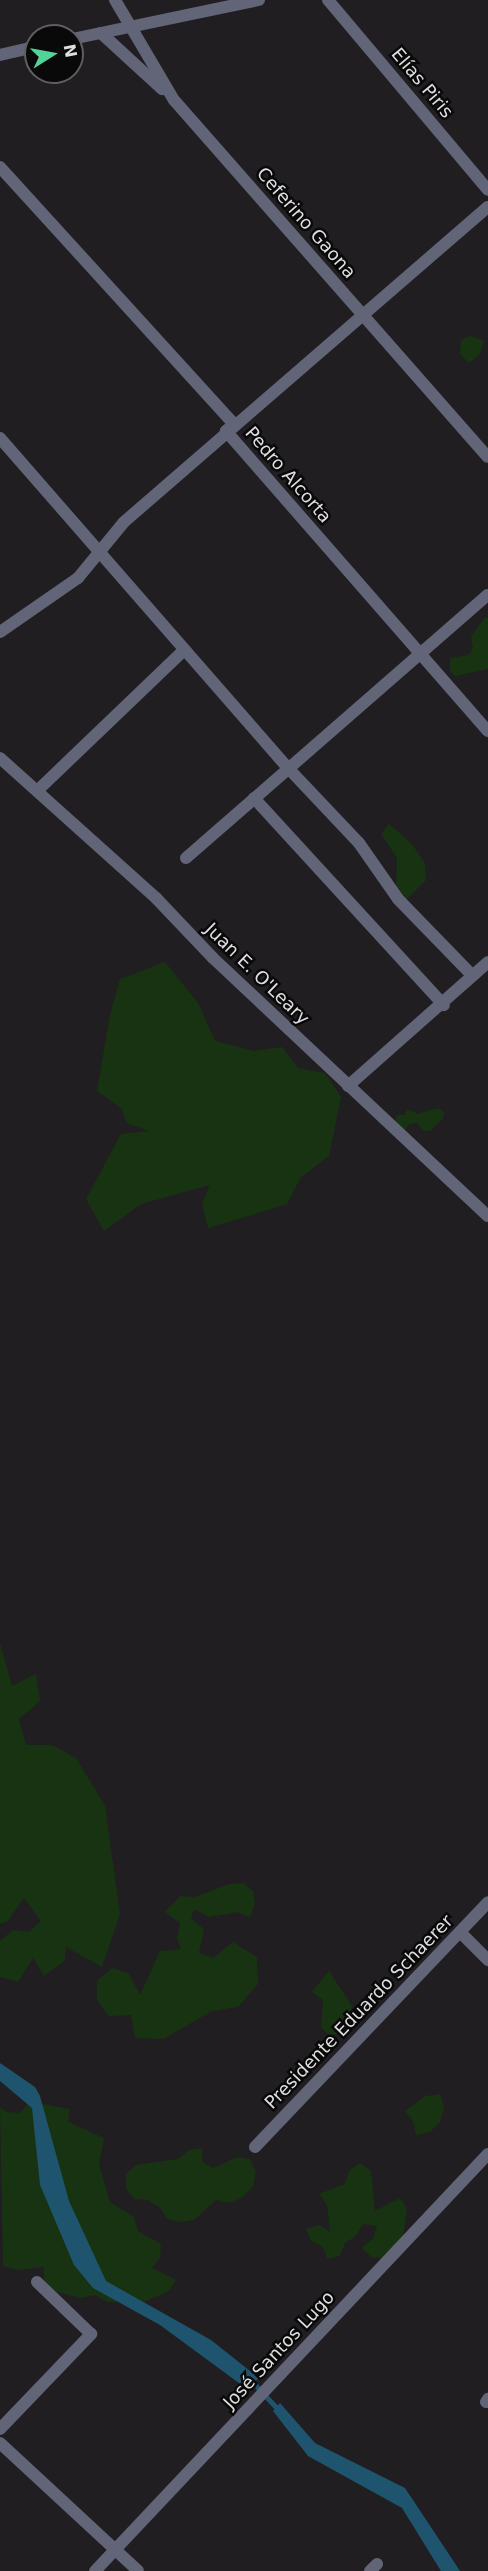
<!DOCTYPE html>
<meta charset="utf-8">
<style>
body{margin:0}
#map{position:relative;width:488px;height:2571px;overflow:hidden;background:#211e22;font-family:"DejaVu Sans",sans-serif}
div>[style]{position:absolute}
.green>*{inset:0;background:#173312}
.water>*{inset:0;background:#1e546e}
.stream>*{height:4.5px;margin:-2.25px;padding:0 2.25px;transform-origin:2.25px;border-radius:2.25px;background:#1e546e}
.street>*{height:12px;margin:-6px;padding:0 6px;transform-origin:6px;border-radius:6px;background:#626478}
span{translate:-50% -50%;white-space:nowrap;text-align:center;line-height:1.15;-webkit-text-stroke:5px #0a090a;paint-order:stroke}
.street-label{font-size:18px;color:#dfdee0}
.north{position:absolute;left:24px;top:24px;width:60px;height:60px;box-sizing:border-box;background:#0a090a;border:2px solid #5f5e60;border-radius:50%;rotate:79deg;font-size:16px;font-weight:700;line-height:24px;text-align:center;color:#dfdee0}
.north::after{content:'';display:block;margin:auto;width:21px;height:27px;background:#52d397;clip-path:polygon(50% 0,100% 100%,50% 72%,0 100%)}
</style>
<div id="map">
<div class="green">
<div style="clip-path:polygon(471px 336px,484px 341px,480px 354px,469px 363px,460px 354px,461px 340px)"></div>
<div style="clip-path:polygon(485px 617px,488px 618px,488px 669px,455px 676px,450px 671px,450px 658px,469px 655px,473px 648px,471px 637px)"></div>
<div style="clip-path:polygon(389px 824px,411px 843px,425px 863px,426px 880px,406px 900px,396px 892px,397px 858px,381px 834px)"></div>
<div style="clip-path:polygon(165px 962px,198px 1003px,215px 1041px,254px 1051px,282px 1047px,298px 1068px,325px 1073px,341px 1097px,329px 1156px,301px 1177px,287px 1204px,208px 1228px,202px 1204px,210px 1185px,141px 1204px,104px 1231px,86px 1199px,121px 1134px,149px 1131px,127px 1123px,121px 1108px,97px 1091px,110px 1015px,120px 979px)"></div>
<div style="clip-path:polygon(438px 1108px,444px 1112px,443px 1119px,430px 1131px,423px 1131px,417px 1123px,409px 1124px,405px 1131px,394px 1126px,397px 1115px,405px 1115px,407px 1109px,418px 1114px)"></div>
<div style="clip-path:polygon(0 1643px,12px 1686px,36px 1674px,40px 1701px,19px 1719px,26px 1745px,52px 1745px,76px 1758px,105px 1806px,120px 1914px,102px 1967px,66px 1947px,65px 1960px,44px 1976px,33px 1958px,18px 1982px,0 1977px,0 1941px,13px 1930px,29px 1932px,41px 1921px,24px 1898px,8px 1921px,0 1924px)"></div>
<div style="clip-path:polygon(243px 1883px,253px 1891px,255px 1904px,250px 1917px,237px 1912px,209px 1917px,194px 1909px,191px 1919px,204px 1929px,199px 1953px,213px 1958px,233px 1942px,257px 1957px,258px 1984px,238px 2007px,212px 2011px,163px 2039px,135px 2038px,131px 2015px,108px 2016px,97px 1999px,97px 1981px,112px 1968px,129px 1974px,140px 1995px,160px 1951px,181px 1949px,177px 1939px,180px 1923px,165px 1912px,180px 1896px,195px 1897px,229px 1884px)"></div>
<div style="clip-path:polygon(329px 1971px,352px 2006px,343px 2032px,330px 2036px,321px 2027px,323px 2000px,312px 1992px)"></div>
<div style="clip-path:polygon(440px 2094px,444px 2107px,440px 2122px,430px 2132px,416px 2135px,413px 2121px,405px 2111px,426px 2096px)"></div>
<div style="clip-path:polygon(29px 2102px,70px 2109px,68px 2122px,104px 2138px,99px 2164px,110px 2202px,134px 2217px,138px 2231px,161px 2244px,160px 2258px,152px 2268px,176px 2280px,169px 2291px,144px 2302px,107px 2302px,95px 2295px,81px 2298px,53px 2291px,44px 2281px,44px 2267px,17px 2270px,3px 2266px,0 2107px,6px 2112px,20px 2113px)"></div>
<div style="clip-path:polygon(202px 2148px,202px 2162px,213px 2168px,238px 2157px,250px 2159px,256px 2172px,253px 2186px,243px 2197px,230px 2203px,216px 2200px,194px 2220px,181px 2222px,167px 2219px,160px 2208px,148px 2200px,134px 2199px,126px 2188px,126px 2174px,136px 2165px,178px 2159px,189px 2150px)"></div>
<div style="clip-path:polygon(360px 2163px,371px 2171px,375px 2211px,400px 2198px,407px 2209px,403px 2236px,386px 2257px,372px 2258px,362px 2248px,373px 2239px,377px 2226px,363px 2224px,356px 2236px,345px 2243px,340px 2256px,327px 2259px,323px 2247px,311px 2241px,306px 2229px,319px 2225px,330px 2232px,327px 2205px,319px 2194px,345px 2184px,349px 2171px)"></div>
</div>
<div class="water">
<div style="clip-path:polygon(0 2063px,35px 2087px,40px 2096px,69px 2201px,106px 2281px,211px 2340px,259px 2378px,247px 2389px,160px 2325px,93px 2288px,74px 2265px,40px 2185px,32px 2108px,0 2081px)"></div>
<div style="clip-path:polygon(280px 2403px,315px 2443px,405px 2488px,460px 2571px,441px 2571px,402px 2508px,308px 2456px,273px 2411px)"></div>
</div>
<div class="stream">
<div style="left:250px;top:2379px;width:42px;rotate:46.9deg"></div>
</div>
<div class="street">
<div style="left:115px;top:0;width:116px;rotate:59.5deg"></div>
<div style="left:174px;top:100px;width:475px;rotate:48.7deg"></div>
<div style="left:328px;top:0;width:248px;rotate:49.9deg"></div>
<div style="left:101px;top:33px;width:83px;rotate:42.6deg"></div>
<div style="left:72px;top:39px;width:191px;rotate:-11.8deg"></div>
<div style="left:0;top:55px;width:37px;rotate:-13deg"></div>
<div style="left:0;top:167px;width:348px;rotate:47.7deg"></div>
<div style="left:234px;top:424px;width:11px;rotate:139deg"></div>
<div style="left:226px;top:431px;width:398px;rotate:48.9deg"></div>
<div style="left:0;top:438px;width:439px;rotate:48.9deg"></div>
<div style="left:289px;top:769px;width:102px;rotate:46.6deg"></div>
<div style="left:359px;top:843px;width:68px;rotate:55.1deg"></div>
<div style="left:398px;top:899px;width:107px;rotate:45.8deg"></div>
<div style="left:0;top:632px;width:95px;rotate:-34.7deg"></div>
<div style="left:78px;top:578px;width:72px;rotate:-50.6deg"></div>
<div style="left:124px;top:522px;width:481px;rotate:-40.9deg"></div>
<div style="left:0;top:758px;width:210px;rotate:41.9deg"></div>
<div style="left:156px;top:898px;width:83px;rotate:46.5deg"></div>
<div style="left:213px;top:958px;width:377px;rotate:43.2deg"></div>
<div style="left:37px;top:791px;width:204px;rotate:-43.8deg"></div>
<div style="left:254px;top:798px;width:281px;rotate:47.5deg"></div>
<div style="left:186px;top:858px;width:400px;rotate:-41.1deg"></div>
<div style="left:348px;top:1086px;width:187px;rotate:-41.5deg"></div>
<div style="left:460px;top:1932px;width:40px;rotate:45deg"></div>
<div style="left:255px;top:2147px;width:338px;rotate:-46.4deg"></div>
<div style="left:486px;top:2402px;width:4px;rotate:-56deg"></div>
<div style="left:0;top:2429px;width:132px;rotate:-46.2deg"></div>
<div style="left:91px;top:2334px;width:75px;rotate:-136.1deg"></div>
<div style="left:0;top:2443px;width:188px;rotate:42.8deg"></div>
<div style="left:95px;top:2571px;width:573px;rotate:-46.7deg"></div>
<div style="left:370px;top:2571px;width:10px;rotate:-45deg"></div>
</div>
<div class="street-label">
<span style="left:422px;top:83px;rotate:50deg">Elías Piris</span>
<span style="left:306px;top:223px;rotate:49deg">Ceferino Gaona</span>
<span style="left:288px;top:475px;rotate:49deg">Pedro Alcorta</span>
<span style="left:257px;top:974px;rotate:44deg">Juan E. O'Leary</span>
<span style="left:359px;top:2012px;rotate:-46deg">Presidente Eduardo Schaerer</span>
<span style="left:279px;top:2350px;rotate:-47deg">José Santos Lugo</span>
</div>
<div class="north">N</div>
</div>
